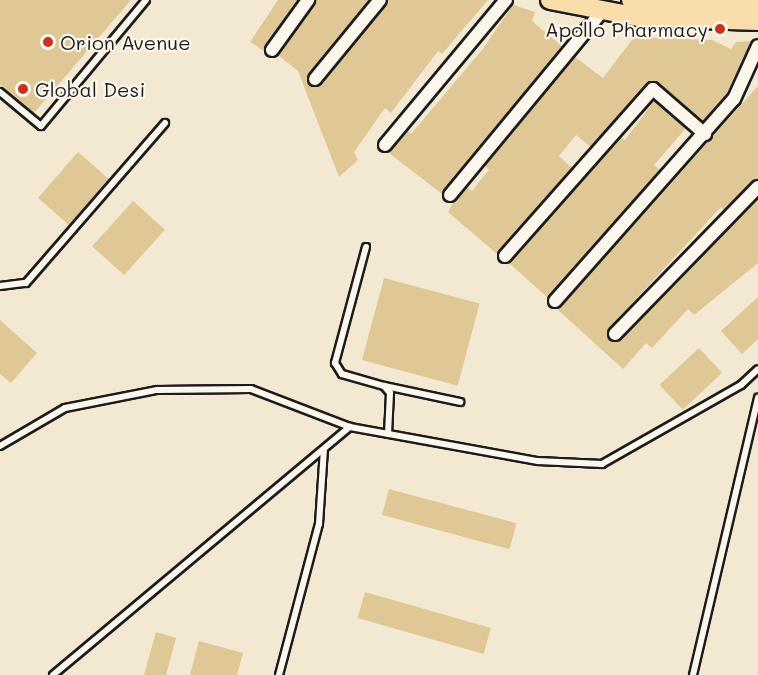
<!DOCTYPE html>
<style>
body{margin:0}
#map{position:relative;width:758px;height:675px;overflow:hidden;background:#f3e9d2;font-family:Mali,sans-serif}
div>[style]{position:absolute}
.building>*{inset:0;background:#e0c796;transform-origin:0 0}
.roads{filter:drop-shadow(2px 0 #1c1c1c) drop-shadow(-2px 0 #1c1c1c) drop-shadow(0 2px #1c1c1c) drop-shadow(0 -2px #1c1c1c)}
.lane>*{height:6px;margin:-3px;padding:0 3px;transform-origin:3px;border-radius:3px;background:#fbf7ec}
.street>*{height:12px;margin:-6px;padding:0 6px;transform-origin:6px;border-radius:6px;background:#fbf7ec}
.primary>*{height:18px;margin:-9px;padding:0 9px;transform-origin:9px;border-radius:9px;background:#f9ddab}
.dots>*{width:16px;height:16px;translate:-50% -50%;box-sizing:border-box;border:3px solid #fbf7ec;border-radius:50%}
span{translate:-50% -50%;white-space:nowrap;text-align:center;line-height:1.15;-webkit-text-stroke:4.5px #fbf7ec;paint-order:stroke}
.poi-label{font-size:20px;color:#1c1c1c}
.right{translate:-100% -50%;text-align:right}
.left{translate:0 -50%;text-align:left}
</style>
<div id="map">
<div class="building">
<div style="clip-path:polygon(0 0,131px 0,34px 113px,0 84px)"></div>
<div style="clip-path:polygon(278px 0,298px 0,264px 51px,250px 42px)"></div>
<div style="clip-path:polygon(316px 0,369px 0,309px 74px,308px 82px,314px 87px,388px 0,488px 0,442px 54px,438px 51px,391px 113px,385px 108px,354px 152px,358px 160px,339px 177px,298px 71px,278px 55px)"></div>
<div style="clip-path:polygon(513px 5px,535px 12px,532px 21px,562px 46px,442px 194px,389px 153px,408px 131px,411px 134px,482px 50px)"></div>
<div style="clip-path:polygon(634px 37px,712px 40px,731px 49px,736px 42px,751px 41px,726px 95px,703px 121px,651px 81px,591px 147px,576px 135px,559px 156px,572px 168px,497px 254px,448px 212px,453px 203px,467px 187px,472px 191px,489px 170px,485px 166px,575px 57px,603px 78px)"></div>
<div style="clip-path:polygon(758px 86px,758px 179px,724px 210px,721px 207px,609px 328px,607px 337px,614px 342px,621px 340px,758px 199px,758px 263px,694px 315px,688px 309px,652px 348px,646px 343px,623px 369px,558px 310px)"></div>
<div style="clip-path:polygon(654px 101px,686px 128px,654px 165px,660px 170px,548px 298px,509px 263px,622px 137px,625px 140px)"></div>
<div style="left:78px;top:152px;width:41px;height:61px;rotate:41deg"></div>
<div style="left:133px;top:201px;width:43px;height:61px;rotate:42deg"></div>
<div style="left:384px;top:278px;width:99px;height:85px;rotate:15deg"></div>
<div style="clip-path:polygon(758px 297px,758px 339px,742px 354px,721px 331px)"></div>
<div style="clip-path:polygon(0 320px,37px 353px,11px 383px,0 374px)"></div>
<div style="left:699px;top:348px;width:34px;height:54px;rotate:47deg"></div>
<div style="left:389px;top:489px;width:132px;height:27px;rotate:15deg"></div>
<div style="left:365px;top:592px;width:131px;height:27px;rotate:16deg"></div>
<div style="clip-path:polygon(156px 632px,176px 638px,166px 675px,144px 675px)"></div>
<div style="clip-path:polygon(199px 641px,243px 653px,237px 675px,190px 675px)"></div>
</div>
<div class="roads">
<div class="lane">
<div style="left:0;top:92px;width:53px;rotate:39.7deg"></div>
<div style="left:41px;top:126px;width:164px;rotate:-50.2deg"></div>
<div style="left:366px;top:247px;width:120px;rotate:105deg"></div>
<div style="left:335px;top:363px;width:13px;rotate:58deg"></div>
<div style="left:342px;top:374px;width:44px;rotate:15.9deg"></div>
<div style="left:384px;top:386px;width:9px;rotate:49deg"></div>
<div style="left:390px;top:393px;width:41px;rotate:92.8deg"></div>
<div style="left:0;top:286px;width:26px;rotate:-7deg"></div>
<div style="left:26px;top:283px;width:212px;rotate:-49deg"></div>
<div style="left:385px;top:386px;width:77px;rotate:12deg"></div>
<div style="left:0;top:446px;width:75px;rotate:-30.3deg"></div>
<div style="left:65px;top:408px;width:94px;rotate:-11.1deg"></div>
<div style="left:157px;top:390px;width:94px;rotate:-0.6deg"></div>
<div style="left:251px;top:389px;width:106px;rotate:21deg"></div>
<div style="left:53px;top:675px;width:387px;rotate:-39.9deg"></div>
<div style="left:350px;top:427px;width:191px;rotate:10.3deg"></div>
<div style="left:538px;top:461px;width:64px;rotate:2.7deg"></div>
<div style="left:602px;top:464px;width:160px;rotate:-29.6deg"></div>
<div style="left:741px;top:385px;width:23px;rotate:-43deg"></div>
<div style="left:279px;top:675px;width:156px;rotate:-75.2deg"></div>
<div style="left:319px;top:524px;width:75px;rotate:-86.2deg"></div>
<div style="left:693px;top:675px;width:285px;rotate:-76.8deg"></div>
</div>
<div class="street">
<div style="left:272px;top:50px;width:62px;rotate:-54.2deg"></div>
<div style="left:315px;top:79px;width:102px;rotate:-50.6deg"></div>
<div style="left:385px;top:145px;width:189px;rotate:-50.2deg"></div>
<div style="left:450px;top:195px;width:239px;rotate:-50.4deg"></div>
<div style="left:505px;top:256px;width:223px;rotate:-48.5deg"></div>
<div style="left:653px;top:89px;width:69px;rotate:40.9deg"></div>
<div style="left:555px;top:301px;width:270px;rotate:-48.5deg"></div>
<div style="left:734px;top:99px;width:58px;rotate:-65.6deg"></div>
<div style="left:615px;top:334px;width:205px;rotate:-45.8deg"></div>
</div>
<div class="primary">
<div style="left:550px;top:0;width:91px;rotate:10.8deg"></div>
<div style="left:639px;top:17px;width:119px;rotate:1.9deg"></div>
<div style="left:631px;top:0;width:67px;rotate:7.8deg"></div>
<div style="left:697px;top:9px;width:61px;rotate:-0.9deg"></div>
</div>
</div>
<div class="dots">
<div style="left:720px;top:29px;background:#c8321e"></div>
<div style="left:48px;top:42px;background:#c8321e"></div>
<div style="left:23px;top:89px;background:#c8321e"></div>
</div>
<div class="poi-label">
<span class="right" style="left:708px;top:29px">Apollo Pharmacy</span>
<span class="left" style="left:60px;top:42px">Orion Avenue</span>
<span class="left" style="left:35px;top:89px">Global Desi</span>
</div>
</div>
